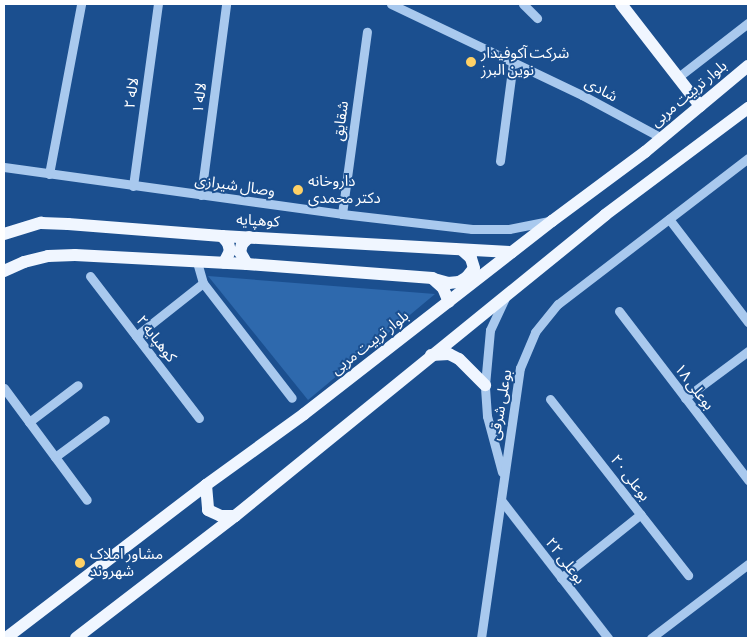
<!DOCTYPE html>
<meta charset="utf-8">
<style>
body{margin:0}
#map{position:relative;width:752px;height:642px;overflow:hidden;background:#1b4f8f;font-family:"Sofia Sans Condensed","Noto Sans Arabic",sans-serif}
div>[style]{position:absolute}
.green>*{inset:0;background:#2e69ad}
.minor>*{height:9px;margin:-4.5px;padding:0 4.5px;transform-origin:4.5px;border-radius:4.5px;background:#a9c9ee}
.major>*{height:12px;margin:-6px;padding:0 6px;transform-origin:6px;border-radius:6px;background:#f0f6ff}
.dots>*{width:14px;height:14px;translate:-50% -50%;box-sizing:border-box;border:2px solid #1b4f8f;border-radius:50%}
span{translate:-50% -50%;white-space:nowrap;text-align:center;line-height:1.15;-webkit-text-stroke:4px #1b4f8f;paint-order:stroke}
.poi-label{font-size:15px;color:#fff}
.left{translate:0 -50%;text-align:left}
.street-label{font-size:15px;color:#fff}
.frame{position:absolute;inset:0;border:5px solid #fff;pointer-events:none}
</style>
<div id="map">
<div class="green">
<div style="clip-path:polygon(208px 276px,435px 294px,308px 400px)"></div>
</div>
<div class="minor">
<div style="left:391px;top:4px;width:212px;rotate:25.5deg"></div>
<div style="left:582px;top:95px;width:91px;rotate:28.3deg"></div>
<div style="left:523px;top:4px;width:20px;rotate:45deg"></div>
<div style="left:677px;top:78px;width:90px;rotate:-37.8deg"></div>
<div style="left:500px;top:161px;width:100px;rotate:-82.5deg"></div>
<div style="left:4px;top:167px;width:341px;rotate:7.9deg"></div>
<div style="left:342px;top:214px;width:131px;rotate:6.6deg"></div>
<div style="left:472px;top:229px;width:37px"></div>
<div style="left:509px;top:229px;width:41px;rotate:-11.3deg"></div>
<div style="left:49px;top:174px;width:173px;rotate:-79.3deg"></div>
<div style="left:133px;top:186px;width:184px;rotate:-82.2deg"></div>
<div style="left:201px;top:195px;width:193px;rotate:-82.5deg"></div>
<div style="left:342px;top:214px;width:184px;rotate:-82.2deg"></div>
<div style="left:669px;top:219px;width:130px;rotate:52.5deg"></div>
<div style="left:197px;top:262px;width:22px;rotate:74deg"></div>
<div style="left:203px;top:283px;width:145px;rotate:52.3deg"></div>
<div style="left:90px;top:276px;width:179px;rotate:52.5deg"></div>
<div style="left:619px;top:311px;width:213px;rotate:52.6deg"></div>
<div style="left:136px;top:336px;width:85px;rotate:-38.3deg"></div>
<div style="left:4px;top:388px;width:139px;rotate:53.5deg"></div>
<div style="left:685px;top:398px;width:79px;rotate:-36.7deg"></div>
<div style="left:550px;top:399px;width:224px;rotate:51.9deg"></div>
<div style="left:29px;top:422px;width:61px;rotate:-37.1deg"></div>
<div style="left:55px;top:457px;width:62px;rotate:-36.5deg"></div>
<div style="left:502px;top:472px;width:58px;rotate:-105deg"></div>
<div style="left:487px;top:416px;width:31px;rotate:-94deg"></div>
<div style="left:485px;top:385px;width:55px;rotate:-84.8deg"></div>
<div style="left:490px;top:330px;width:35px;rotate:-65deg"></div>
<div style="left:501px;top:500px;width:175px;rotate:52.2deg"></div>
<div style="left:561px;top:578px;width:102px;rotate:-38.7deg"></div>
<div style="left:481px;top:638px;width:273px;rotate:-81.8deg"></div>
<div style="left:520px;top:368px;width:39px;rotate:-67deg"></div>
<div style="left:535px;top:332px;width:36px;rotate:-51deg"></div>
<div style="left:558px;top:304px;width:240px;rotate:-37.5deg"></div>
<div style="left:651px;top:638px;width:122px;rotate:-37.3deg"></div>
</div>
<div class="major">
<div style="left:621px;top:4px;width:129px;rotate:52.2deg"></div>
<div style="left:4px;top:234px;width:39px;rotate:-17deg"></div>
<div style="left:41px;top:223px;width:27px;rotate:2deg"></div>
<div style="left:68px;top:224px;width:154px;rotate:4.5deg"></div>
<div style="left:222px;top:236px;width:290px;rotate:3.2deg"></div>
<div style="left:222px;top:236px;width:9px;rotate:49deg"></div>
<div style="left:228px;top:243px;width:8px;rotate:76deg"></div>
<div style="left:230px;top:251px;width:13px;rotate:117deg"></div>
<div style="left:247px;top:264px;width:14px;rotate:-120deg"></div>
<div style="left:240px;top:252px;width:8px;rotate:-76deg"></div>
<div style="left:242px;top:244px;width:10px;rotate:-45deg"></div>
<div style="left:4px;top:271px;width:22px;rotate:-24deg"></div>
<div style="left:24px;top:262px;width:25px;rotate:-14deg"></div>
<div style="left:48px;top:256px;width:27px;rotate:-2deg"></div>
<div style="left:75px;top:255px;width:172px;rotate:3deg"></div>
<div style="left:247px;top:264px;width:186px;rotate:4.3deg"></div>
<div style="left:432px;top:278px;width:15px;rotate:42deg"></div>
<div style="left:443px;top:288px;width:15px;rotate:67deg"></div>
<div style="left:434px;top:279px;width:15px;rotate:16deg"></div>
<div style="left:448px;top:283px;width:11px;rotate:-5deg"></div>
<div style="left:459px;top:282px;width:9px;rotate:-32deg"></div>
<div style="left:467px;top:277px;width:11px;rotate:-52deg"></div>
<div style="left:474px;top:268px;width:10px;rotate:-107deg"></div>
<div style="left:471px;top:258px;width:12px;rotate:-138deg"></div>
<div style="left:431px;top:355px;width:18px;rotate:-3deg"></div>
<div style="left:449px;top:354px;width:11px;rotate:27deg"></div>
<div style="left:459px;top:359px;width:37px;rotate:45deg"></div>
<div style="left:206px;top:485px;width:25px;rotate:85deg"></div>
<div style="left:208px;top:510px;width:14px;rotate:25deg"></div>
<div style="left:221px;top:516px;width:14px"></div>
<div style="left:6px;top:638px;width:252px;rotate:-37.4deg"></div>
<div style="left:206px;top:485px;width:121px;rotate:-35.9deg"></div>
<div style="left:304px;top:414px;width:314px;rotate:-37.9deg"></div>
<div style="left:552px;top:221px;width:116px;rotate:-36.6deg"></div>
<div style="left:645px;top:152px;width:134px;rotate:-39.9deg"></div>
<div style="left:76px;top:638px;width:200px;rotate:-37.5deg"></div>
<div style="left:235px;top:516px;width:477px;rotate:-39.1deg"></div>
<div style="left:605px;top:215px;width:179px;rotate:-36.8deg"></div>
</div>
<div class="dots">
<div style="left:471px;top:62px;background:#ffd166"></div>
<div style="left:298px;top:190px;background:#ffd166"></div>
<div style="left:80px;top:563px;background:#ffd166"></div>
</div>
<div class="poi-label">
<span class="left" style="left:481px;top:62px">شرکت آکوفیدار<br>نوین البرز</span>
<span class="left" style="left:308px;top:190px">داروخانه<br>دکتر محمدی</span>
<span class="left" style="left:90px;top:563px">مشاور املاک<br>شهروند</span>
</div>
<div class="street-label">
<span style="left:601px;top:90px;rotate:28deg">شادی</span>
<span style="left:132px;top:93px;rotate:-82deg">لاله ۲</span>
<span style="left:689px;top:94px;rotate:-40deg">بلوار تربیت مربی</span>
<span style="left:200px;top:98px;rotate:-83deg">لاله ۱</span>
<span style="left:341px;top:121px;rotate:-82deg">شقایق</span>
<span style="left:235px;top:186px;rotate:8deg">وصال شیرازی</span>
<span style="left:258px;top:221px;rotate:3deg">کوهپایه</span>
<span style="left:156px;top:339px;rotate:52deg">کوهپایه ۲</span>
<span style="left:370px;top:343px;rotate:-38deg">بلوار تربیت مربی</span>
<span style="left:694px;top:387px;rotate:52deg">بوعلی ۱۸</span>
<span style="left:501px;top:405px;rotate:-80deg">بوعلی شرقی</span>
<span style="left:630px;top:478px;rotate:52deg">بوعلی ۲۰</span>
<span style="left:565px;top:561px;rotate:52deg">بوعلی ۲۲</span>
</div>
<div class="frame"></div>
</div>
